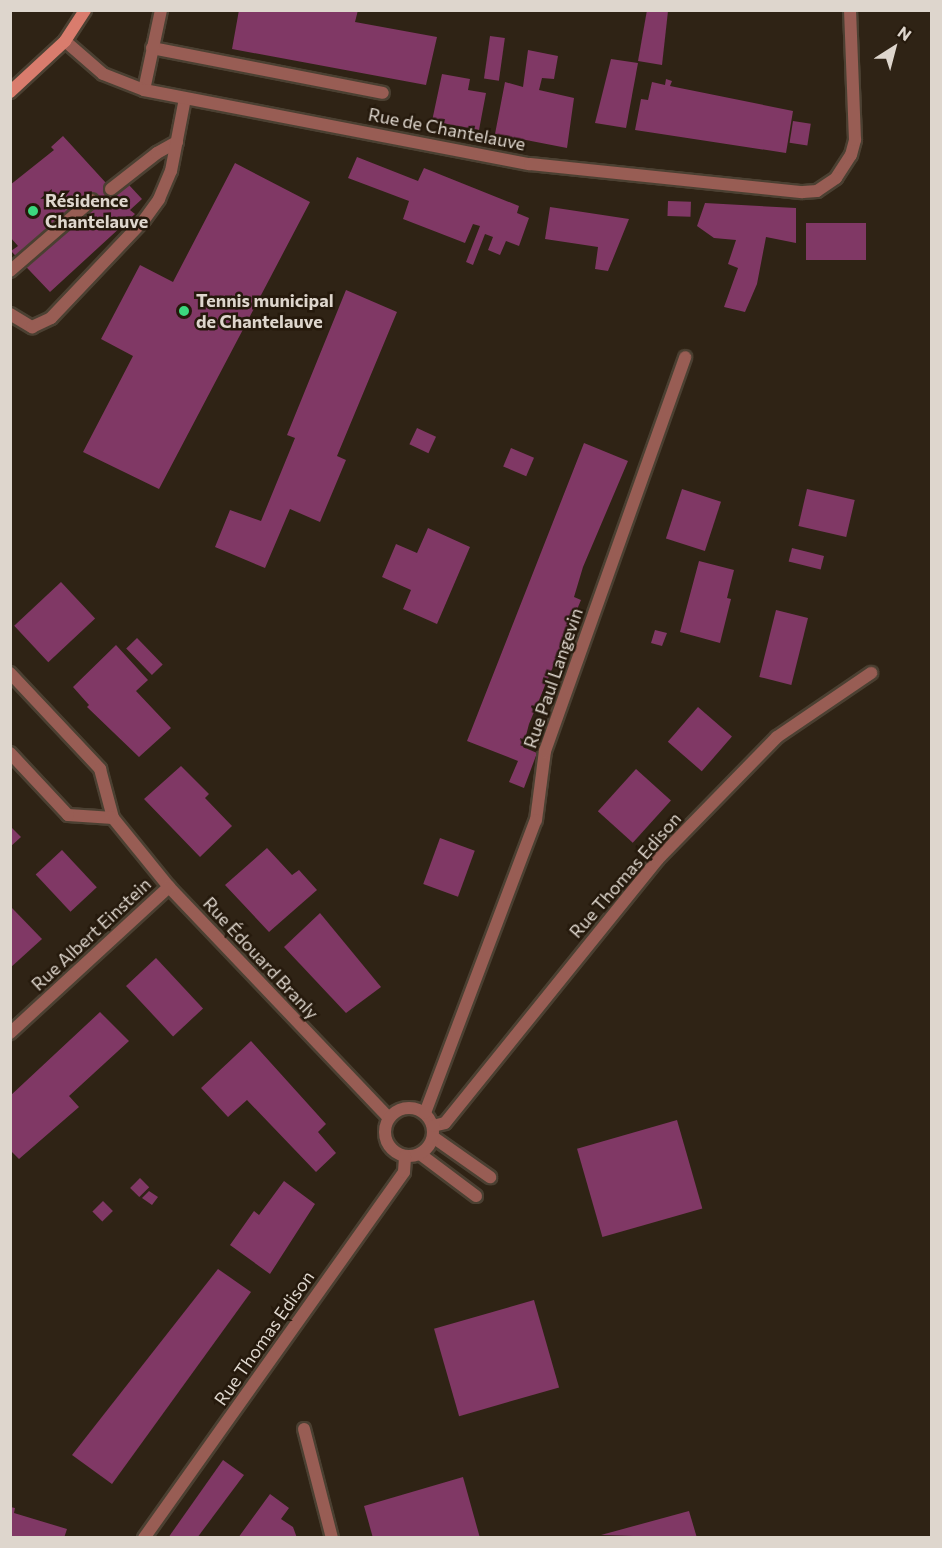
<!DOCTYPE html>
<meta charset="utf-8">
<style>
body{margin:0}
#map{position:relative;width:942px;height:1548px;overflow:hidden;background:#2f2315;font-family:Commissioner,sans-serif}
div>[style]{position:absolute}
.building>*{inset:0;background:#803865;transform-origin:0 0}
.roads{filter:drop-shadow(2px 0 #4b4032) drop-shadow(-2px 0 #4b4032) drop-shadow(0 2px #4b4032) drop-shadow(0 -2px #4b4032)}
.lane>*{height:12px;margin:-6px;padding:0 6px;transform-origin:6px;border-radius:6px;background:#985d54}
.street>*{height:12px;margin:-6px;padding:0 6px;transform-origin:6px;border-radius:6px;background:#985d54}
.street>.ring{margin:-6px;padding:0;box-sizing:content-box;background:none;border:12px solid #985d54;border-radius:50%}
.secondary>*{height:12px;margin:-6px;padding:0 6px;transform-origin:6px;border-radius:6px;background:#d97c6d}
.dots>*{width:16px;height:16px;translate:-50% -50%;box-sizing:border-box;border:3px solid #25190c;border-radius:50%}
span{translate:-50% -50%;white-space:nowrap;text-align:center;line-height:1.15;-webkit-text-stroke:5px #25190c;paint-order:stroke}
.street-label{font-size:18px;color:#ded6cd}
.poi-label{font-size:18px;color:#ded6cd;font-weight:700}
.left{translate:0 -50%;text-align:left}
.frame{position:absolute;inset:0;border:12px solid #ded6cd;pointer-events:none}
.north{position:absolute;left:864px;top:18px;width:60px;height:60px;-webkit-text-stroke:4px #25190c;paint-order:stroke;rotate:36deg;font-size:16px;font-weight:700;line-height:24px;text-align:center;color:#ded6cd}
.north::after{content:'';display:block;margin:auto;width:21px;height:27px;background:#ded6cd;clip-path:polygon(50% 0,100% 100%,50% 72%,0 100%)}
</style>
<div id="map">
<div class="building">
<div style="clip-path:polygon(239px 10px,358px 10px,355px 22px,437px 37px,426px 85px,232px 49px)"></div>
<div style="clip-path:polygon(647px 10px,668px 11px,662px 65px,638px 61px)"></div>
<div style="left:490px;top:36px;width:15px;height:43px;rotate:8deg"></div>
<div style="clip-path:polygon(528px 50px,558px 56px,554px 79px,542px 78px,539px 90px,574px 98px,567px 148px,495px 134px,505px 82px,523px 87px)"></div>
<div style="clip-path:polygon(611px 59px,638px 63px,626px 128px,595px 123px)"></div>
<div style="clip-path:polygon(442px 74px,470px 79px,468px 90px,486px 93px,479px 130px,432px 121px)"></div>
<div style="clip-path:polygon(666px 79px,672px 81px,670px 86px,793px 111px,786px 153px,635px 130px,641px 99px,648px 100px,652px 82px,665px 85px)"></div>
<div style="left:793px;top:121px;width:18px;height:22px;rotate:9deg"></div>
<div style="clip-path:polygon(63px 136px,117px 195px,129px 185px,142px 199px,130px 210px,135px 214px,50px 292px,11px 251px,18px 246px,10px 237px,10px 185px,54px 150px,51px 147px)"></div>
<div style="clip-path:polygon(357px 157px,418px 181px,424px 168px,519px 206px,517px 213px,529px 218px,519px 246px,506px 241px,500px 255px,488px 250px,493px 237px,485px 234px,473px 265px,466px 262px,480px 226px,473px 224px,465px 243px,403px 219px,409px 201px,348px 178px)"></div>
<div style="clip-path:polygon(235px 163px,310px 202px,159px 489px,83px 452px,133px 356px,101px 339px,140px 265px,173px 282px)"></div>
<div style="left:668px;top:201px;width:23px;height:15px;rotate:2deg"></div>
<div style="clip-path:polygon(705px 203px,796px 208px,796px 243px,766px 237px,757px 284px,745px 312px,724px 307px,738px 268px,728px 264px,736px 240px,714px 238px,697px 226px)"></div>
<div style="clip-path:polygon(550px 207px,629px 219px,608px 271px,595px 269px,598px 247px,545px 239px)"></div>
<div style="left:806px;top:223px;width:60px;height:37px"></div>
<div style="clip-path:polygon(346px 290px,397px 312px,337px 456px,346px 460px,320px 522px,290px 509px,265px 568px,215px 547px,230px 510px,261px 521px,295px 438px,287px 435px)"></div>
<div style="left:417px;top:428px;width:21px;height:18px;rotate:25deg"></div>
<div style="clip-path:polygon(584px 443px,628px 461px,583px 567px,574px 597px,581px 600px,529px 724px,523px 747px,537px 753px,524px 788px,509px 782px,518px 761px,467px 741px)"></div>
<div style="left:511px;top:448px;width:25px;height:20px;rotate:23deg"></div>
<div style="left:682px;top:489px;width:41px;height:52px;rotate:18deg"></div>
<div style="left:807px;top:489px;width:49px;height:38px;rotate:13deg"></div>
<div style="clip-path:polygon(428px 528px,470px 547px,437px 624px,403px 609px,411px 590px,382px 577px,396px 544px,417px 553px)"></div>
<div style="left:792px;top:548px;width:33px;height:14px;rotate:14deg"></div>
<div style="clip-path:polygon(699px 561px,734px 570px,727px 598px,731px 599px,720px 643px,680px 632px)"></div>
<div style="left:61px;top:582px;width:50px;height:64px;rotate:47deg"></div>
<div style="left:776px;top:610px;width:33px;height:69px;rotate:14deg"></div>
<div style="clip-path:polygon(655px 630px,667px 633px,662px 646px,651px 643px)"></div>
<div style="left:137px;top:638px;width:37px;height:15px;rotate:46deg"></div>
<div style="clip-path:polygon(116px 645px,148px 680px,136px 691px,171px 728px,139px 757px,87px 707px,89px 705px,73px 687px)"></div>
<div style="left:698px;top:707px;width:45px;height:46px;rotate:41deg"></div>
<div style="clip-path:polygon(181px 766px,209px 794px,205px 798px,232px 826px,200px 857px,144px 799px)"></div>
<div style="left:636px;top:769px;width:47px;height:57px;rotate:42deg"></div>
<div style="clip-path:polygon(10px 826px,21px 837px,10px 847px)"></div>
<div style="left:440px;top:838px;width:37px;height:49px;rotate:20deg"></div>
<div style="clip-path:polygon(267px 848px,292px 875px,299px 870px,317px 890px,269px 932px,225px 885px)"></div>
<div style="left:62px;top:850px;width:51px;height:36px;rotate:47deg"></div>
<div style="clip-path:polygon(12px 908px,42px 939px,10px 968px,10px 909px)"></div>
<div style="clip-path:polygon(320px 913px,381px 987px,346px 1013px,284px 947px)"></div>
<div style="left:156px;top:958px;width:69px;height:41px;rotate:47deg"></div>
<div style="clip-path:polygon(100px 1012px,129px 1041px,69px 1096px,79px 1107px,19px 1159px,10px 1150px,10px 1096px)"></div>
<div style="clip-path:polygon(251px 1041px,326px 1124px,318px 1132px,336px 1153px,316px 1172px,247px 1100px,228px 1117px,201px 1088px)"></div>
<div style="left:677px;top:1120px;width:92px;height:104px;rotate:74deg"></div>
<div style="left:140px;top:1178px;width:13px;height:14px;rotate:45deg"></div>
<div style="clip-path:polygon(284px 1181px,315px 1204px,270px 1274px,230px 1245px,254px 1211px,259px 1215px)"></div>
<div style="clip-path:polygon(149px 1191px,158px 1197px,152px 1205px,142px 1198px)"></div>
<div style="left:103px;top:1201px;width:14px;height:15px;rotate:45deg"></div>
<div style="clip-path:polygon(218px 1269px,251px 1292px,112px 1484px,72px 1455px)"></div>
<div style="left:534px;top:1300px;width:91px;height:104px;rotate:74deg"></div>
<div style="clip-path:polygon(223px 1460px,244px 1475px,197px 1538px,168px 1538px)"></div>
<div style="clip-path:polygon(463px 1477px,480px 1538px,373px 1538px,364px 1506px)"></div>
<div style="clip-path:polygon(270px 1494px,289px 1508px,281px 1519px,293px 1527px,297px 1538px,238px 1538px)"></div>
<div style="clip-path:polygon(10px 1507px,15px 1508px,14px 1513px,67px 1529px,64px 1538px,10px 1538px)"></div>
<div style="clip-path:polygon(689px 1511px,697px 1538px,601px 1535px)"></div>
</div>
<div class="roads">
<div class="lane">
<div style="left:152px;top:48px;width:235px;rotate:11deg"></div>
<div style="left:144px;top:90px;width:82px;rotate:-78deg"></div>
<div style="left:836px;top:178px;width:27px;rotate:-57deg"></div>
<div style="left:851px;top:155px;width:16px;rotate:-75deg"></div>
<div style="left:855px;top:140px;width:130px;rotate:-92.2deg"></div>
<div style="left:111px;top:189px;width:58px;rotate:-38deg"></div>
<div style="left:157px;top:153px;width:23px;rotate:-29deg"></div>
<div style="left:10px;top:271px;width:108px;rotate:-40.9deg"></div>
<div style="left:10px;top:314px;width:26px;rotate:31deg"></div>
<div style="left:32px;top:327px;width:21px;rotate:-25deg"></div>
<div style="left:51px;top:318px;width:135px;rotate:-46.5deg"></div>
<div style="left:144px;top:220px;width:26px;rotate:-54deg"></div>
<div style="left:159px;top:199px;width:30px;rotate:-67deg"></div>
<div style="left:171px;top:171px;width:74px;rotate:-79.1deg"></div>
<div style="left:536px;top:820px;width:70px;rotate:-82.6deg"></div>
<div style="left:545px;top:751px;width:418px;rotate:-70.4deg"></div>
<div style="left:433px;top:1137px;width:70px;rotate:35.1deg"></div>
<div style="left:420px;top:1154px;width:70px;rotate:36.9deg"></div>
<div style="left:304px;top:1429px;width:113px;rotate:75.6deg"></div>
</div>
<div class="street">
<div style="left:65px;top:41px;width:50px;rotate:41deg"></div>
<div style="left:103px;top:74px;width:44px;rotate:21.3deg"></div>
<div style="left:144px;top:90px;width:393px;rotate:10.9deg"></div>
<div style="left:530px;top:164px;width:274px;rotate:5.9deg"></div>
<div style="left:803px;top:192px;width:14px;rotate:-4deg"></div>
<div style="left:817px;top:191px;width:23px;rotate:-34deg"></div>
<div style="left:10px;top:673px;width:132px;rotate:46.8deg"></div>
<div style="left:100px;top:769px;width:51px;rotate:75.1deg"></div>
<div style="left:113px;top:818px;width:45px;rotate:-176.2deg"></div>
<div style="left:68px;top:815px;width:85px;rotate:-133.1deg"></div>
<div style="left:113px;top:818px;width:89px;rotate:50.9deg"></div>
<div style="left:169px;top:887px;width:319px;rotate:46.4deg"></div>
<div style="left:10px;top:1033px;width:216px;rotate:-42.6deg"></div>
<div class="ring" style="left:385px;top:1108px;width:36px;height:36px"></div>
<div style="left:425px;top:1113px;width:313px;rotate:-69.3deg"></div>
<div style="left:433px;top:1126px;width:12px;rotate:-14deg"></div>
<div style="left:445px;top:1123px;width:339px;rotate:-51.1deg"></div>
<div style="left:658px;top:859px;width:170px;rotate:-45.7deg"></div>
<div style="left:777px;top:737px;width:114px;rotate:-34.2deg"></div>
<div style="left:144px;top:1538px;width:449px;rotate:-54.6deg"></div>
<div style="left:404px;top:1172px;width:16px;rotate:-86deg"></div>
</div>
<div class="secondary">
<div style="left:10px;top:92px;width:75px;rotate:-42.8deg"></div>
<div style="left:65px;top:41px;width:37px;rotate:-57deg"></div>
</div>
</div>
<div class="dots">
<div style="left:33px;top:211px;background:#3bd77e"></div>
<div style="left:184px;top:311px;background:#3bd77e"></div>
</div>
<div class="street-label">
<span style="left:447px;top:129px;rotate:11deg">Rue de Chantelauve</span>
<span style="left:553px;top:678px;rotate:-71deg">Rue Paul Langevin</span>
<span style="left:625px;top:875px;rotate:-49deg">Rue Thomas Edison</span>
<span style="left:91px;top:934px;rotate:-43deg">Rue Albert Einstein</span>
<span style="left:261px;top:958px;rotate:47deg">Rue Édouard Branly</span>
<span style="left:264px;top:1338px;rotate:-55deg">Rue Thomas Edison</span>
</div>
<div class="poi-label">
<span class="left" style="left:45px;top:211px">Résidence<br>Chantelauve</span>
<span class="left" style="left:196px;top:311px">Tennis municipal<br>de Chantelauve</span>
</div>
<div class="frame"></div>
<div class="north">N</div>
</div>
